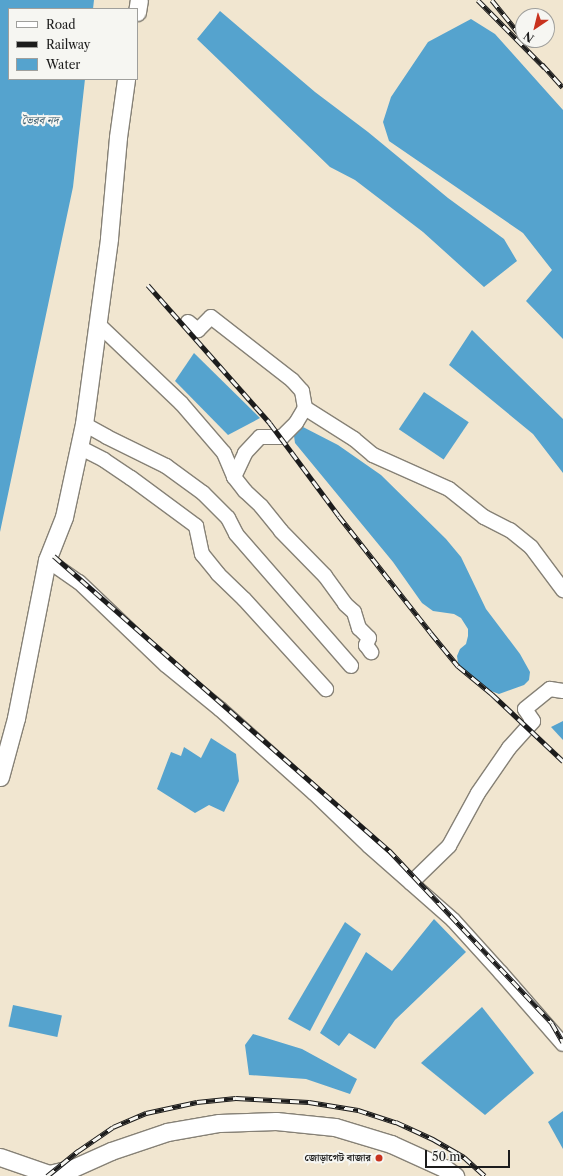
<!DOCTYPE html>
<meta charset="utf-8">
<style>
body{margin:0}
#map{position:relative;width:563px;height:1176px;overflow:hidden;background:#f1e6d0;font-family:"Libre Caslon Text","Noto Serif Bengali",serif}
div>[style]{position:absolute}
.water>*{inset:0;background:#55a3ce;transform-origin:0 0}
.roads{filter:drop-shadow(1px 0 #868176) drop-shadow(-1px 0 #868176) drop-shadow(0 1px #868176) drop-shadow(0 -1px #868176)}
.minor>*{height:14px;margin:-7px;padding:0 7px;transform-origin:7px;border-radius:7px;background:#fff}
.tertiary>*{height:17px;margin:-8.5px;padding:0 8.5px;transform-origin:8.5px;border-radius:8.5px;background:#fff}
.rail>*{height:4.5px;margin-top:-2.25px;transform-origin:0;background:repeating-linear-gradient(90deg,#f6f6f2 0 9px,#1c1c1c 0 18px);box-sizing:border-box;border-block:1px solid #1c1c1c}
.dots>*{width:11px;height:11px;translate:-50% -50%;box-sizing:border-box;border:2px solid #f6f6f2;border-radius:50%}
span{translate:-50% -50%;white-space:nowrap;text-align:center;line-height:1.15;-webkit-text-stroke:4px #f6f6f2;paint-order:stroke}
.poi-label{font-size:10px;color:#1c1c1c;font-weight:700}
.right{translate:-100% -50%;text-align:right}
.water-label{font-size:11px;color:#36596c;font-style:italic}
.legend{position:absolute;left:8px;top:8px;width:130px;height:72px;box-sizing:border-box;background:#f6f6f2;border:1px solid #9f9f9c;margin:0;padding:5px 7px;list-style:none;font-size:12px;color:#1c1c1c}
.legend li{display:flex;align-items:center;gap:8px;height:20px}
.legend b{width:20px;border:1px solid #9f9f9c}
.north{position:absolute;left:515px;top:8px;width:40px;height:40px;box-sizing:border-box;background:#f6f6f2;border:1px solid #9f9f9c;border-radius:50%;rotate:215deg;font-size:11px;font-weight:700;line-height:16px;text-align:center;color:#1c1c1c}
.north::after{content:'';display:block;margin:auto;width:14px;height:18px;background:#c8321e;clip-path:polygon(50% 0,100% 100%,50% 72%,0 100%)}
.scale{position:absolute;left:425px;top:1150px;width:85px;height:18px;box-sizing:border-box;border:2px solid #1c1c1c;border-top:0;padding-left:5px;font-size:12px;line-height:14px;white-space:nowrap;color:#1c1c1c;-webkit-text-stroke:3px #f6f6f2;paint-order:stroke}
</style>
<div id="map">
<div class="water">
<div style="clip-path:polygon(0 0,94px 0,93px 9px,9px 9px,9px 79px,85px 79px,73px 187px,0 532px)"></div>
<div style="clip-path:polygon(220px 11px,315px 92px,368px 132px,448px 198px,504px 239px,517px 261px,484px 287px,423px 232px,355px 180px,330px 167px,197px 39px)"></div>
<div style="clip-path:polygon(471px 19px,495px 34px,563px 110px,563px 339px,526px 301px,552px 270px,523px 233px,389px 141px,383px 122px,391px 97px,428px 42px)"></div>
<div style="clip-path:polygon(472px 330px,563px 419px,563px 473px,533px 434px,449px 365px)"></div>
<div style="clip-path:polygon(194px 353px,260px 418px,228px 435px,175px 381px)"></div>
<div style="left:424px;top:392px;width:54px;height:45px;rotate:34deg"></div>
<div style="clip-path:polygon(303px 427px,338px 445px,381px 475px,446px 539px,461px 557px,486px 609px,520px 654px,530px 672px,529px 680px,524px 685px,499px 694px,491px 691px,463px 669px,458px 663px,457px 656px,460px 649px,466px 644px,468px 636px,468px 629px,461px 618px,454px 614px,433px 611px,422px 603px,393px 562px,295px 443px,294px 436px,297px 431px)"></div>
<div style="clip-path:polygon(563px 721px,563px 740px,551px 727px)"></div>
<div style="clip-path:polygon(211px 738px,236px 754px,239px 781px,224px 812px,209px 805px,195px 813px,157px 789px,171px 752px,181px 756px,184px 747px,201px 758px)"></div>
<div style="clip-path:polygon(434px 919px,466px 952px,395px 1020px,375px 1049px,349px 1033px,339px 1046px,320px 1033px,366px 952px,392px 971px)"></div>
<div style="clip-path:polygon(345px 922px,361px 934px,310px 1031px,288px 1019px)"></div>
<div style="left:13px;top:1005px;width:50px;height:22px;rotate:12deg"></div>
<div style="clip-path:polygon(482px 1007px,534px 1073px,485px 1115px,421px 1063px)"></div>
<div style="clip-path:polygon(253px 1034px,302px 1049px,357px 1079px,350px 1094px,306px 1079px,249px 1075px,245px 1045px)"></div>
<div style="clip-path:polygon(563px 1111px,563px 1149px,548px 1122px)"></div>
</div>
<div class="roads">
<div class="minor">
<div style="left:188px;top:322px;width:13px;rotate:39deg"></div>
<div style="left:198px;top:330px;width:18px;rotate:-45deg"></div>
<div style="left:211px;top:317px;width:103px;rotate:37.9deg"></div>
<div style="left:292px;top:380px;width:15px;rotate:48deg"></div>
<div style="left:302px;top:391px;width:17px;rotate:80deg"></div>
<div style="left:305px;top:408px;width:58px;rotate:32.3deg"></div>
<div style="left:354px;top:439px;width:25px;rotate:40deg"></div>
<div style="left:373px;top:455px;width:83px;rotate:24.1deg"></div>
<div style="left:449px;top:489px;width:45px;rotate:38.7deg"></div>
<div style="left:484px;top:517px;width:29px;rotate:27deg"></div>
<div style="left:510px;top:530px;width:27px;rotate:39deg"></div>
<div style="left:531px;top:547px;width:54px;rotate:53.3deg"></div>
<div style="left:98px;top:324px;width:115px;rotate:43.6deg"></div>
<div style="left:181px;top:403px;width:66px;rotate:49.3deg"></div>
<div style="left:224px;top:453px;width:26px;rotate:67deg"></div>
<div style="left:234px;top:477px;width:18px;rotate:52deg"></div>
<div style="left:245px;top:491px;width:22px;rotate:43deg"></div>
<div style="left:261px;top:506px;width:32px;rotate:51deg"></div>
<div style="left:281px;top:531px;width:63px;rotate:45.6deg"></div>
<div style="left:325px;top:576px;width:34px;rotate:54deg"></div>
<div style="left:345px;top:604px;width:12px;rotate:42deg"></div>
<div style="left:354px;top:612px;width:17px;rotate:73deg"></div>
<div style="left:359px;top:628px;width:14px;rotate:45deg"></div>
<div style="left:369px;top:638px;width:8px;rotate:113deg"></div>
<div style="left:366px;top:645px;width:9px;rotate:54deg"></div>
<div style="left:84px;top:424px;width:26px;rotate:29deg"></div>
<div style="left:107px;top:437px;width:66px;rotate:26.2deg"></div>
<div style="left:166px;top:466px;width:46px;rotate:36.1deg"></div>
<div style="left:203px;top:493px;width:35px;rotate:45deg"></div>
<div style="left:228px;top:518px;width:18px;rotate:63deg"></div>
<div style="left:236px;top:534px;width:175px;rotate:48.9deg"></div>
<div style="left:79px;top:447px;width:28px;rotate:27deg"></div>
<div style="left:104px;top:460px;width:32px;rotate:34deg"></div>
<div style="left:131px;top:478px;width:81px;rotate:36.4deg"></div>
<div style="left:196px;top:526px;width:29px;rotate:78deg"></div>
<div style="left:202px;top:554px;width:26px;rotate:51deg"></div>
<div style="left:218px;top:574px;width:36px;rotate:44deg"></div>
<div style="left:244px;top:599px;width:122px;rotate:47.7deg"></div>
<div style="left:234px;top:477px;width:26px;rotate:-65deg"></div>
<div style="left:245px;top:453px;width:22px;rotate:-47deg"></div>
<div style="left:260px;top:437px;width:22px"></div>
<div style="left:282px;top:437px;width:20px;rotate:-45deg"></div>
<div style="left:296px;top:423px;width:17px;rotate:-59deg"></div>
<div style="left:47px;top:560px;width:39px;rotate:35deg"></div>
<div style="left:79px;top:582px;width:120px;rotate:43.7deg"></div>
<div style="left:166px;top:665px;width:70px;rotate:39.2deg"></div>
<div style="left:220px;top:709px;width:126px;rotate:41.8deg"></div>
<div style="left:314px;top:793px;width:76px;rotate:43.9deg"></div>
<div style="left:369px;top:846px;width:112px;rotate:41.4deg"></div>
<div style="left:453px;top:920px;width:72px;rotate:47.8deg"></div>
<div style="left:501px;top:973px;width:94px;rotate:48.9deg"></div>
<div style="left:411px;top:883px;width:53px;rotate:-44.2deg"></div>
<div style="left:449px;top:846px;width:60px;rotate:-61.3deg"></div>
<div style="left:478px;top:793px;width:55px;rotate:-55.4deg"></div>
<div style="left:509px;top:748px;width:36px;rotate:-48deg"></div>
<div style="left:533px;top:721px;width:14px;rotate:-124deg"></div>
<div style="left:525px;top:709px;width:32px;rotate:-39deg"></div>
<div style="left:550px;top:689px;width:13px;rotate:9deg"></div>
</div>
<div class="tertiary">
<div style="left:137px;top:12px;width:12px;rotate:-81deg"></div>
<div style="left:0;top:777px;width:61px;rotate:-74.8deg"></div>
<div style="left:16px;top:718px;width:161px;rotate:-78.9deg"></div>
<div style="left:47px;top:560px;width:46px;rotate:-68.4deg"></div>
<div style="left:64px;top:517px;width:95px;rotate:-77.9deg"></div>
<div style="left:84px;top:424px;width:188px;rotate:-82.3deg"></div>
<div style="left:109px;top:238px;width:101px;rotate:-84.9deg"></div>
<div style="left:118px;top:137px;width:59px;rotate:-82.1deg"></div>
<div style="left:0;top:1157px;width:52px;rotate:19.1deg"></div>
<div style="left:49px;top:1174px;width:23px;rotate:-13deg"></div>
<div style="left:71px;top:1169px;width:44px;rotate:-24.2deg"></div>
<div style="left:111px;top:1151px;width:59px;rotate:-18.7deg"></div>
<div style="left:167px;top:1132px;width:53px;rotate:-9.8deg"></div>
<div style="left:219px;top:1123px;width:57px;rotate:-2deg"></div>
<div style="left:276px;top:1121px;width:59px;rotate:5.8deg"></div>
<div style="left:335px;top:1127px;width:59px;rotate:16.9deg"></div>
<div style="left:391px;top:1144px;width:58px;rotate:24.4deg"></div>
<div style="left:444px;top:1168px;width:14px;rotate:36deg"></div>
</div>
</div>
<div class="rail">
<div style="left:478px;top:0;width:95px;rotate:45.4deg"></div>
<div style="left:492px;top:0;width:48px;rotate:51deg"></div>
<div style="left:542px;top:64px;width:31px;rotate:48deg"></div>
<div style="left:148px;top:285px;width:184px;rotate:48.5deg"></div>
<div style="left:270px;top:423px;width:116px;rotate:53.4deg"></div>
<div style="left:339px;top:516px;width:149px;rotate:51.8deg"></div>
<div style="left:431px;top:633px;width:43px;rotate:50.7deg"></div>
<div style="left:458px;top:666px;width:44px;rotate:39.5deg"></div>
<div style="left:492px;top:694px;width:98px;rotate:43.3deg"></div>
<div style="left:54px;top:556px;width:446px;rotate:41.3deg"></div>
<div style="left:389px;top:850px;width:238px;rotate:46.7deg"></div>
<div style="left:552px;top:1023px;width:22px;rotate:60deg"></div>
<div style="left:47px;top:1176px;width:40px;rotate:-39deg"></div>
<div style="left:78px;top:1151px;width:42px;rotate:-34.4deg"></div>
<div style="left:113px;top:1127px;width:36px;rotate:-23deg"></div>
<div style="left:146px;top:1113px;width:52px;rotate:-12.2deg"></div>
<div style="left:197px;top:1102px;width:39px;rotate:-6deg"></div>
<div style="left:236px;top:1098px;width:73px;rotate:3.1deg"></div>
<div style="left:309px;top:1102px;width:50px;rotate:9.3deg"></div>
<div style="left:358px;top:1110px;width:40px;rotate:18deg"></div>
<div style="left:396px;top:1122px;width:41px;rotate:24.7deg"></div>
<div style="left:433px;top:1139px;width:36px;rotate:30deg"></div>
<div style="left:464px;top:1157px;width:28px;rotate:42deg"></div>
</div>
<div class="dots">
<div style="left:379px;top:1158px;background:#c8321e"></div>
</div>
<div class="poi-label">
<span class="right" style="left:371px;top:1158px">জোড়াগেট বাজার</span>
</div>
<div class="water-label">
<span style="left:40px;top:120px">ভৈরব নদ</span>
</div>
<ul class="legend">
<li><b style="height:5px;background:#fff"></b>Road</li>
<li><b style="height:5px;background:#1c1c1c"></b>Railway</li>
<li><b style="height:11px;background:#55a3ce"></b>Water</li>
</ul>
<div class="north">N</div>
<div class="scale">50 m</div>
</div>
